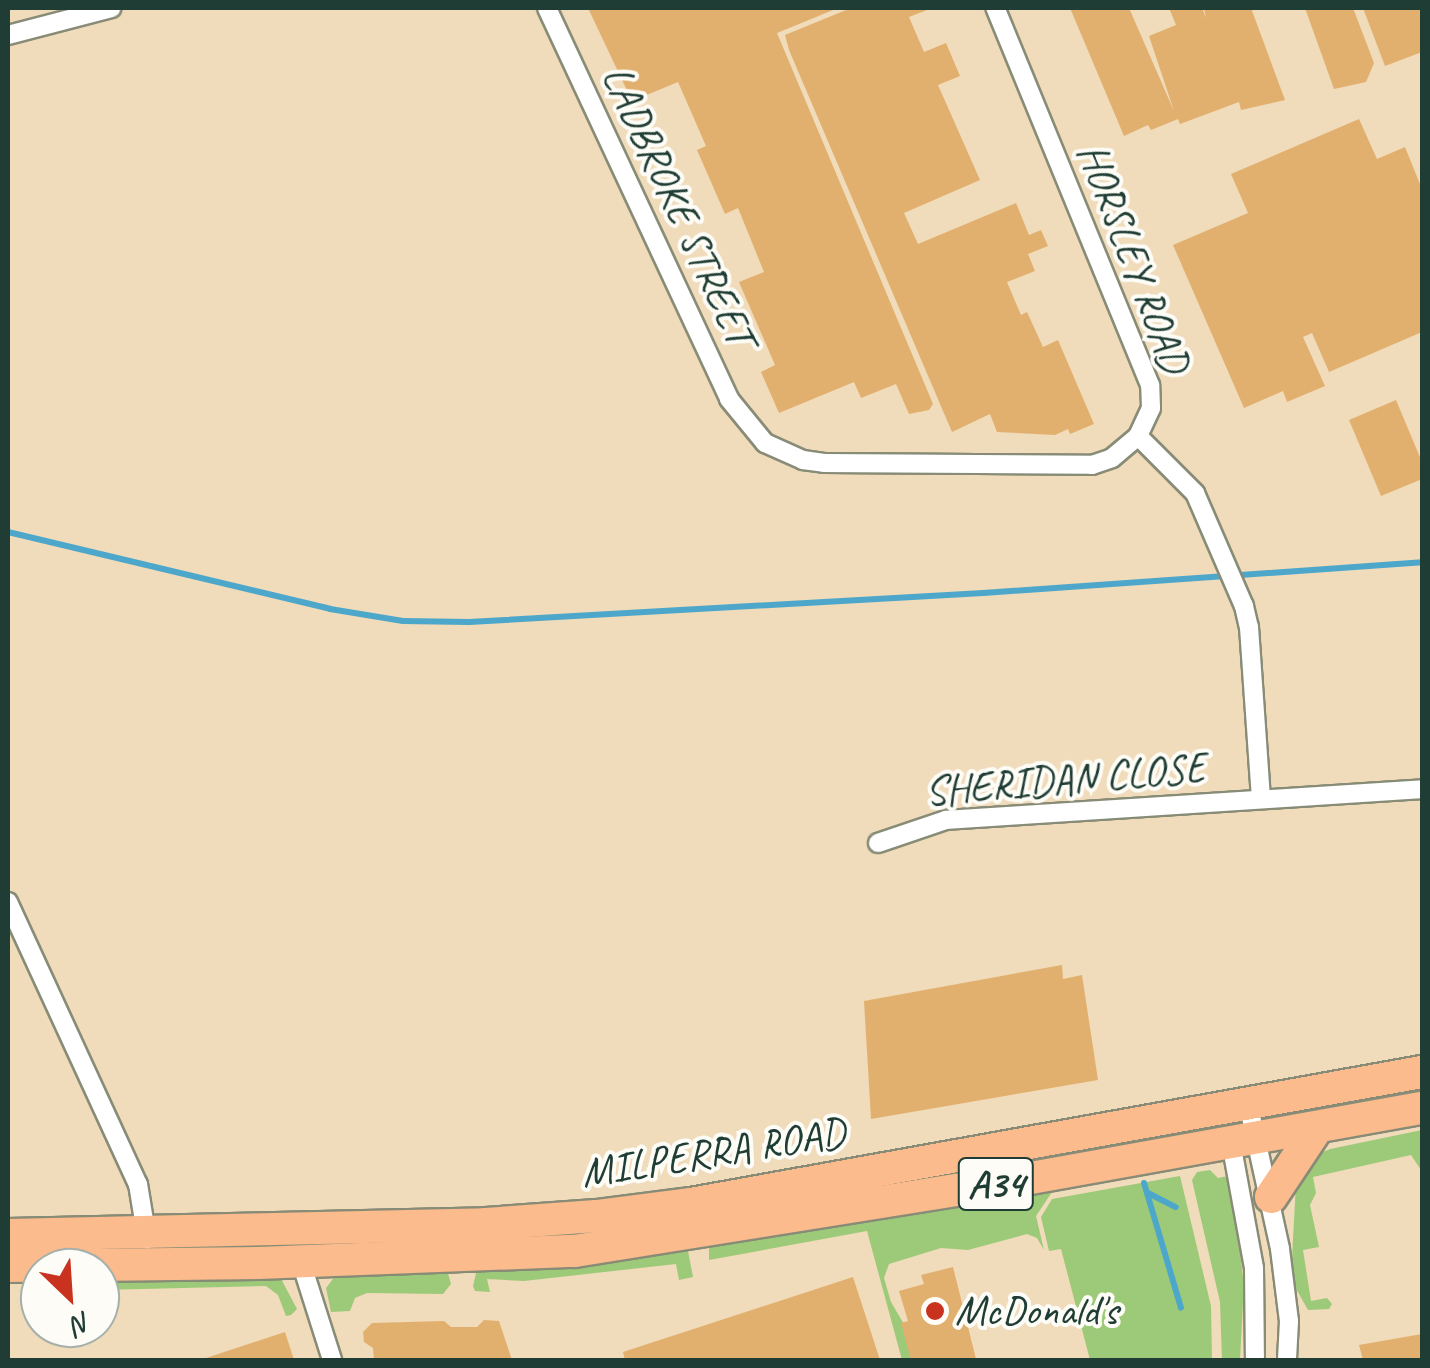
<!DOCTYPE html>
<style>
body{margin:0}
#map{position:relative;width:1430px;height:1368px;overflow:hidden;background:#f0dbba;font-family:Caveat,sans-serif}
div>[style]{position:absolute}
.green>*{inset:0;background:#9dca78}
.stream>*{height:6px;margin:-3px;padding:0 3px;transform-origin:3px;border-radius:3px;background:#4ca7ca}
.building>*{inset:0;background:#e2b06e}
.roads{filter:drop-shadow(2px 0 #888c77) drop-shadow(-2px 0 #888c77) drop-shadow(0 2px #888c77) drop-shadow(0 -2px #888c77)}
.street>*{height:18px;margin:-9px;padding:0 9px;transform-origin:9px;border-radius:9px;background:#fff}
.highway>*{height:32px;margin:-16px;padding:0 16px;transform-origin:16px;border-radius:16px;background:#fbbb8c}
.dots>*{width:28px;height:28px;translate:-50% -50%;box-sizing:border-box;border:5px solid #fdfcf7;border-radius:50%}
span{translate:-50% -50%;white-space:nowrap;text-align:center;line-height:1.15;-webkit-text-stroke:8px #fdfcf7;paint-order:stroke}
.shield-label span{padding:2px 8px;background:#fdfcf7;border:2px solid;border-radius:8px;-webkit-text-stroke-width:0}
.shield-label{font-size:40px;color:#1f3d34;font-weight:700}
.street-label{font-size:42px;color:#1f3d34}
.poi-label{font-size:42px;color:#1f3d34}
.left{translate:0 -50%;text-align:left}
.frame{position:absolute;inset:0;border:10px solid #1f3d34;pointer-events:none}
.north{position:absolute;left:20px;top:1248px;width:100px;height:100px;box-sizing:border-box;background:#fdfcf7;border:2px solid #a4b0a9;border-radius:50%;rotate:155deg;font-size:28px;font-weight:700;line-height:40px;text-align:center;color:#1f3d34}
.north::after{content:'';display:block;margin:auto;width:35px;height:45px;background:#c8321e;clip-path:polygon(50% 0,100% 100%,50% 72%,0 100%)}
</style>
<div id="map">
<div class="green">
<div style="clip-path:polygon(1422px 1130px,1421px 1170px,1411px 1155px,1313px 1177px,1316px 1193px,1310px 1205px,1319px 1247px,1303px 1250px,1311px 1301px,1327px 1298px,1332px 1304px,1329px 1309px,1308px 1310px,1294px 1285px,1292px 1258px,1296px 1184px,1316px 1155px,1330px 1149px)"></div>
<div style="clip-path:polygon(1210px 1170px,1218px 1178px,1228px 1176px,1237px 1226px,1244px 1285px,1240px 1360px,1222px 1360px,1220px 1302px,1192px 1180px,1197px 1172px)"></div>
<div style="clip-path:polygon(1180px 1176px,1211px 1306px,1212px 1360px,1090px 1360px,1061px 1249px,1049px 1251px,1041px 1217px,1052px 1199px)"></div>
<div style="clip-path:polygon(1116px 1178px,1052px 1192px,1036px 1216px,1044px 1250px,1037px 1238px,1027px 1234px,968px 1250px,941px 1248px,889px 1264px,884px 1278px,891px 1302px,905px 1326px,914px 1360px,902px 1360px,867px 1231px,709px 1260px,709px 1247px)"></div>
<div style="clip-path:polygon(688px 1251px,693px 1277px,679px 1280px,676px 1264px,524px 1281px,487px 1279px,490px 1292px,475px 1291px,473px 1286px,477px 1269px,567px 1265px)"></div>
<div style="clip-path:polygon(447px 1270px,451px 1284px,443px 1294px,367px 1293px,355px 1298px,350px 1311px,331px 1312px,326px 1288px,336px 1275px)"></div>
<div style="clip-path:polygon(279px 1275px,297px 1309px,291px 1315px,286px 1316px,278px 1295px,266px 1286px,100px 1290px,100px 1278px)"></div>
</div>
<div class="stream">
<div style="left:8px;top:532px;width:331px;rotate:13.4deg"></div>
<div style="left:330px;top:609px;width:74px;rotate:9.3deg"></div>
<div style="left:403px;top:621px;width:66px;rotate:0.9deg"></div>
<div style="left:469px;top:622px;width:515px;rotate:-3.23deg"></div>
<div style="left:983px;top:593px;width:440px;rotate:-4deg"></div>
<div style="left:1144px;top:1183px;width:130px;rotate:73.5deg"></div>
<div style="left:1148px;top:1193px;width:31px;rotate:27deg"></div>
</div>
<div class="building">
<div style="clip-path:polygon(588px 8px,838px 8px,777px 33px,933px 404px,929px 410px,909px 414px,896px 384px,861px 398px,854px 382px,779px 413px,761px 372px,775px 365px,739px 282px,764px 272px,738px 208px,725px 214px,697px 150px,706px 146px,678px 82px,632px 101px)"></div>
<div style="clip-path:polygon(851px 8px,932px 8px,909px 17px,924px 52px,946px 43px,960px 76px,938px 85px,980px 180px,904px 213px,918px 244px,1016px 203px,1029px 235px,1041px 230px,1048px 246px,1028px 254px,1035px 271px,1007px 282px,1021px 315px,1027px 312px,1043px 347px,1058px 340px,1094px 424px,1070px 434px,1068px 429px,1055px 435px,997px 432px,990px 414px,952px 432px,789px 50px,785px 35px)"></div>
<div style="clip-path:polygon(1070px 8px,1129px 8px,1174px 111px,1149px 36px,1176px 25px,1169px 8px,1202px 8px,1206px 18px,1204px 8px,1251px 8px,1285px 100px,1241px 110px,1239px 102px,1180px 124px,1178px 119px,1151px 130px,1148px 125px,1124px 136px)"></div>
<div style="clip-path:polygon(1305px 8px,1353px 8px,1374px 63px,1366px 82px,1334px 89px)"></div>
<div style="clip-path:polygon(1363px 8px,1422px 8px,1422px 52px,1385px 66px)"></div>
<div style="clip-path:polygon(1359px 119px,1377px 159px,1405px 147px,1422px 189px,1422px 332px,1329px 372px,1312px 333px,1303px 337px,1325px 386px,1287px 402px,1283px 391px,1244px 408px,1173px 245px,1248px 213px,1231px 174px)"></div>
<div style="clip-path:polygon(1396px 400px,1422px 462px,1422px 479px,1381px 496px,1349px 420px)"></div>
<div style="clip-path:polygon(1062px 965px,1063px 979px,1082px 975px,1098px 1080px,871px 1119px,864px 1001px)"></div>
<div style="clip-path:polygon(953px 1267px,976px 1359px,911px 1360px,901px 1323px,908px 1321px,899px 1291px,924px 1284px,921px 1275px)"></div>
<div style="clip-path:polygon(853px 1277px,880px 1360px,625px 1360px,623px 1352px)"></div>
<div style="clip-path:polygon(484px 1320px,499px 1321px,512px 1360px,374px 1360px,373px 1348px,364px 1342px,363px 1332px,372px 1323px,444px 1321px,451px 1327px,477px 1327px)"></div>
<div style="clip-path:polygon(285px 1332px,294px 1360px,200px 1360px)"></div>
<div style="clip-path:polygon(1422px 1334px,1422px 1360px,1363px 1360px,1359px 1345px)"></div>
</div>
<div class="roads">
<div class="street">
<div style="left:547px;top:8px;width:431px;rotate:65deg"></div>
<div style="left:729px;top:399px;width:57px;rotate:50.7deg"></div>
<div style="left:765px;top:443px;width:42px;rotate:24.1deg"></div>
<div style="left:803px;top:460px;width:21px;rotate:8deg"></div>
<div style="left:824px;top:463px;width:268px;rotate:0.4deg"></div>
<div style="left:1092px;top:465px;width:21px;rotate:-19deg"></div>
<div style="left:1112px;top:458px;width:34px;rotate:-40deg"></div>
<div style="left:1138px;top:436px;width:31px;rotate:-65deg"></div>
<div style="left:1151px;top:408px;width:23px;rotate:-92deg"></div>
<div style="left:1150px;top:385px;width:408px;rotate:-112.3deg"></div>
<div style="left:8px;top:35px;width:107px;rotate:-14.6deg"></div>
<div style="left:1138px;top:436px;width:81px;rotate:45deg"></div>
<div style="left:1195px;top:493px;width:123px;rotate:66.6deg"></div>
<div style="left:1244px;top:606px;width:22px;rotate:77deg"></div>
<div style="left:1249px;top:627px;width:170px;rotate:86deg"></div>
<div style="left:878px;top:843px;width:72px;rotate:-18.7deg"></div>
<div style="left:946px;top:820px;width:477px;rotate:-3.7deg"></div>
<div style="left:8px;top:902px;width:311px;rotate:65.3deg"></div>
<div style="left:138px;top:1184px;width:56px;rotate:80.7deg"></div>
<div style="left:1248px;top:1103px;width:149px;rotate:77.6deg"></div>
<div style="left:1280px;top:1249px;width:73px;rotate:82.9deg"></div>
<div style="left:1289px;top:1321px;width:39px;rotate:93deg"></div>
<div style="left:1230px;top:1137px;width:133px;rotate:79.6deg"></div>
<div style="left:1254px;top:1268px;width:92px;rotate:89.4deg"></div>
<div style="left:301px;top:1262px;width:103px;rotate:72.4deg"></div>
</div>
<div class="highway">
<div style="left:1271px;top:1197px;width:83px;rotate:-56.3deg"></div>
<div style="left:8px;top:1235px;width:478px;rotate:-1.3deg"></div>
<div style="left:486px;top:1224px;width:110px;rotate:-4.2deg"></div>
<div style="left:596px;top:1216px;width:96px;rotate:-7.2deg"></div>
<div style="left:691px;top:1204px;width:743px;rotate:-10.24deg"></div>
<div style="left:8px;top:1266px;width:250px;rotate:-0.7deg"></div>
<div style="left:258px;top:1263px;width:317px;rotate:-2.2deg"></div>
<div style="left:575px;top:1251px;width:451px;rotate:-9.1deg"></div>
<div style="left:1020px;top:1180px;width:408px;rotate:-10.2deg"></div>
</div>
</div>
<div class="dots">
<div style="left:935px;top:1311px;background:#c8321e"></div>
</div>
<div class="shield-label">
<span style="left:996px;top:1184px">A34</span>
</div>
<div class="street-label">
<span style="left:678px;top:206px;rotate:65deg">LADBROKE STREET</span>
<span style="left:1133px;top:258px;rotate:69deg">HORSLEY ROAD</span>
<span style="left:1065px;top:780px;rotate:-5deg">SHERIDAN CLOSE</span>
<span style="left:713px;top:1153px;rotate:-9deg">MILPERRA ROAD</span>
</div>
<div class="poi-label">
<span class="left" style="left:955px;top:1311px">McDonald's</span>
</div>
<div class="frame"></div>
<div class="north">N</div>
</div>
